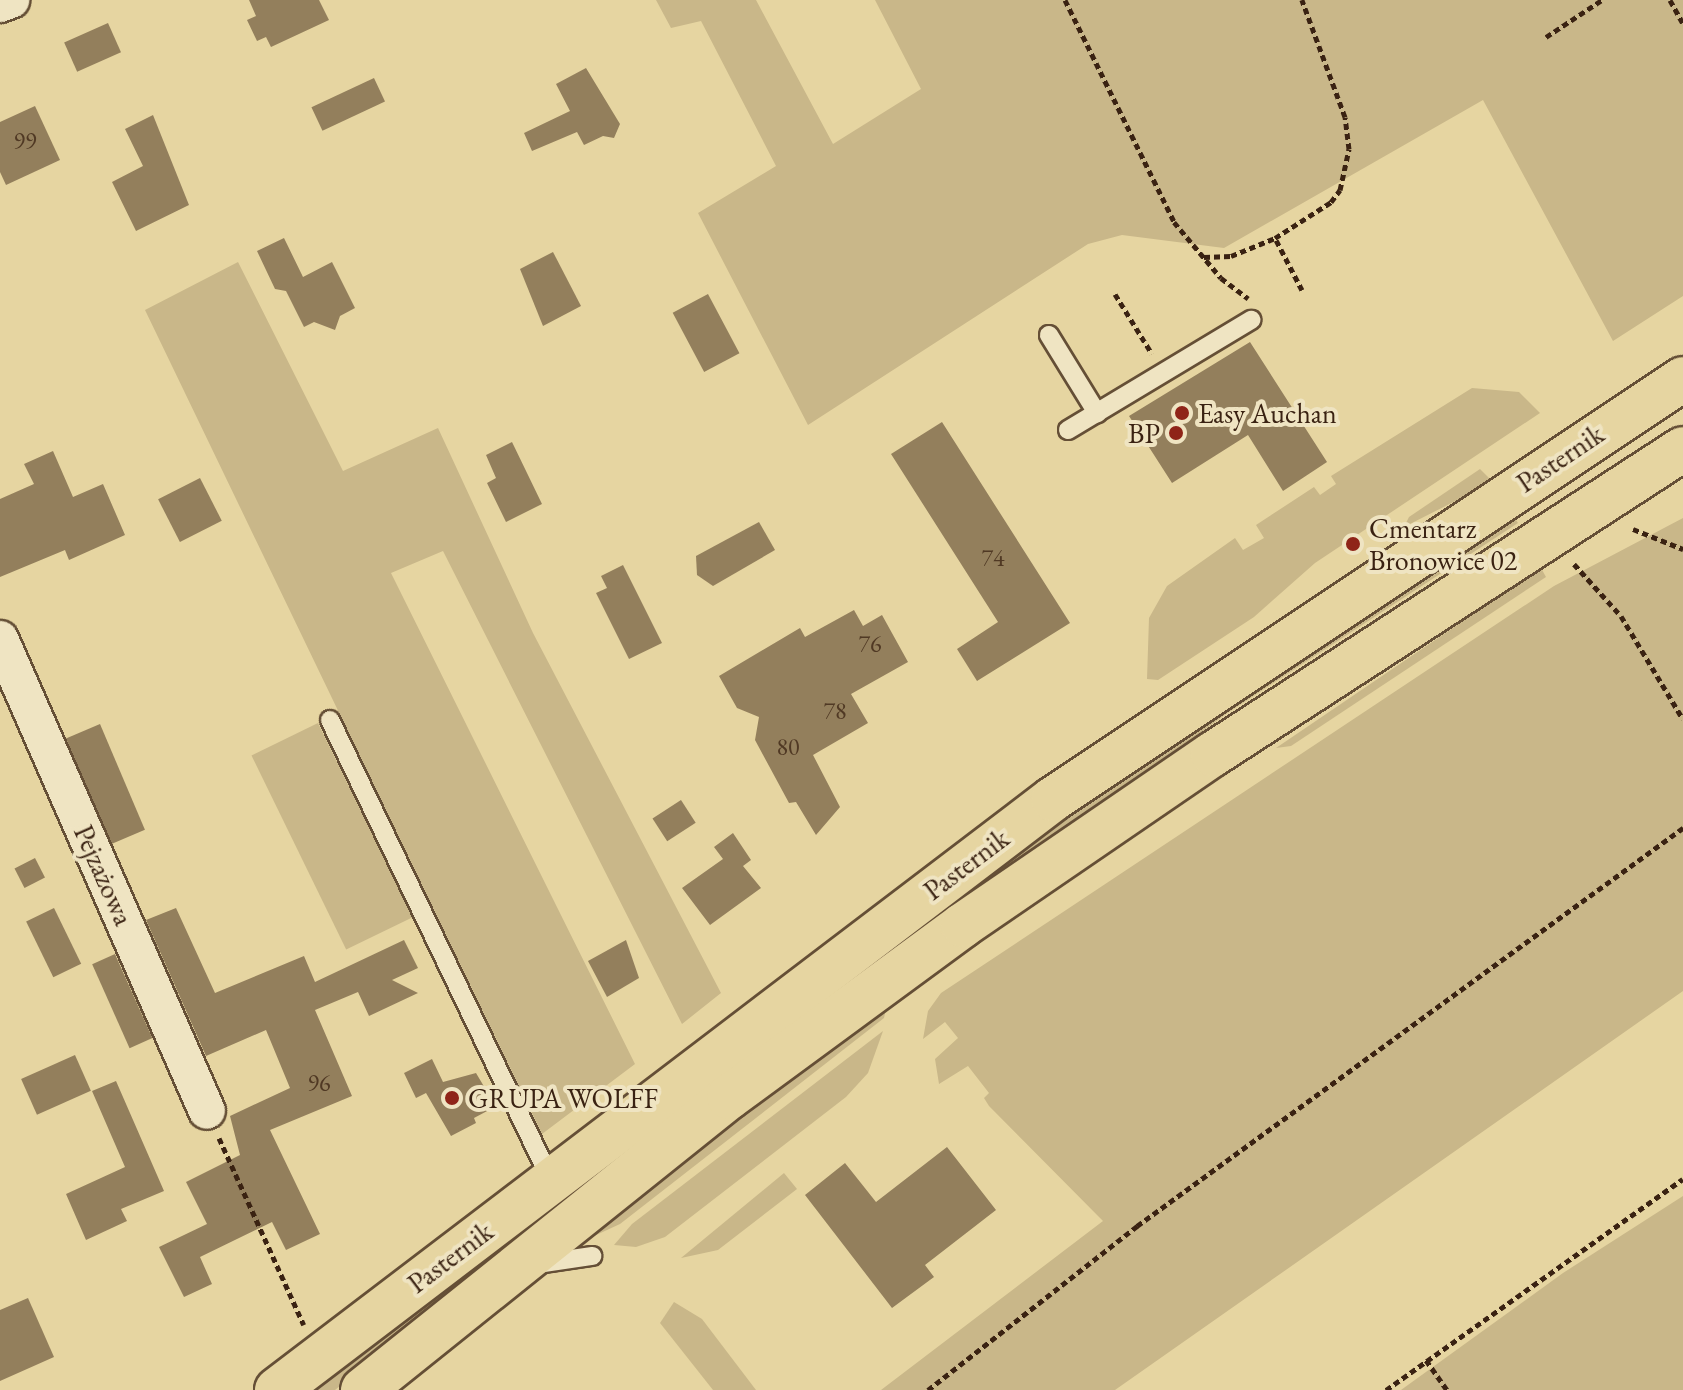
<!DOCTYPE html>
<meta charset="utf-8">
<style>
body{margin:0}
#map{position:relative;width:1683px;height:1390px;overflow:hidden;background:#e6d5a1;font-family:"EB Garamond",serif}
div>[style]{position:absolute}
.green>*{inset:0;background:#c9b789;transform-origin:0 0}
.building>*{inset:0;background:#937f5c;transform-origin:0 0}
.path>*{height:5px;margin-top:-2.5px;transform-origin:0;background:repeating-linear-gradient(90deg,#3a2212 0 6px,transparent 0 10px)}
.roads{filter:drop-shadow(2px 0 #654f36) drop-shadow(-2px 0 #654f36) drop-shadow(0 2px #654f36) drop-shadow(0 -2px #654f36)}
.lane>*{height:18px;margin:-9px;padding:0 9px;transform-origin:9px;border-radius:9px;background:#efe4c2}
.street>*{height:36px;margin:-18px;padding:0 18px;transform-origin:18px;border-radius:18px;background:#efe4c2}
.primary>*{height:44px;margin:-22px;padding:0 22px;transform-origin:22px;border-radius:22px;background:#e6d5a1}
.dots>*{width:22px;height:22px;translate:-50% -50%;box-sizing:border-box;border:4px solid #efe4c2;border-radius:50%}
span{translate:-50% -50%;white-space:nowrap;text-align:center;line-height:1.15;-webkit-text-stroke:8px #efe4c2;paint-order:stroke}
.number-label{font-size:24px;color:#503924}
.number-label span{-webkit-text-stroke-width:0}
.poi-label{font-size:28px;color:#3a2212}
.left{translate:0 -50%;text-align:left}
.right{translate:-100% -50%;text-align:right}
.street-label{font-size:28px;color:#3a2212}
</style>
<div id="map">
<div class="green">
<div style="clip-path:polygon(656px 0,756px 0,833px 144px,921px 89px,875px 0,1683px 0,1683px 296px,1613px 341px,1483px 100px,1224px 248px,1122px 235px,1088px 244px,808px 425px,698px 213px,776px 166px,701px 21px,671px 28px)"></div>
<div style="clip-path:polygon(238px 262px,343px 471px,438px 428px,533px 633px,721px 993px,682px 1024px,443px 551px,391px 573px,635px 1064px,542px 1134px,145px 310px)"></div>
<div style="clip-path:polygon(1472px 388px,1519px 392px,1540px 413px,1315px 563px,1254px 617px,1158px 680px,1147px 679px,1149px 618px,1167px 586px,1235px 538px,1243px 550px,1264px 538px,1256px 525px,1314px 487px,1320px 495px,1336px 484px,1331px 476px)"></div>
<div style="clip-path:polygon(1480px 469px,1493px 482px,1404px 527px,1409px 517px)"></div>
<div style="clip-path:polygon(1512px 514px,1518px 523px,1226px 714px,589px 1186px,335px 1390px,308px 1390px,991px 866px)"></div>
<div style="clip-path:polygon(1683px 518px,1683px 991px,1115px 1390px,881px 1390px,1103px 1221px,989px 1106px,984px 1098px,989px 1093px,968px 1066px,939px 1084px,935px 1059px,958px 1038px,945px 1022px,923px 1039px,928px 1011px,941px 993px,1554px 586px)"></div>
<div style="clip-path:polygon(1541px 568px,1546px 577px,1291px 746px,1276px 748px)"></div>
<div style="left:318px;top:723px;width:216px;height:74px;rotate:64deg"></div>
<div style="clip-path:polygon(887px 1004px,884px 1018px,620px 1224px,581px 1242px)"></div>
<div style="clip-path:polygon(883px 1031px,868px 1073px,846px 1097px,665px 1237px,636px 1247px,614px 1245px,632px 1224px)"></div>
<div style="clip-path:polygon(784px 1173px,797px 1189px,718px 1250px,681px 1258px)"></div>
<div style="clip-path:polygon(1683px 1196px,1683px 1390px,1401px 1390px,1563px 1273px)"></div>
<div style="clip-path:polygon(674px 1302px,702px 1319px,756px 1390px,713px 1390px,660px 1323px)"></div>
</div>
<div class="building">
<div style="clip-path:polygon(249px 0,319px 0,329px 20px,271px 47px,266px 37px,257px 41px,247px 20px,256px 16px)"></div>
<div style="left:108px;top:23px;width:32px;height:48px;rotate:66deg"></div>
<div style="clip-path:polygon(586px 68px,620px 124px,614px 138px,603px 136px,584px 145px,577px 132px,532px 151px,524px 133px,570px 111px,556px 84px)"></div>
<div style="left:374px;top:78px;width:26px;height:69px;rotate:65deg"></div>
<div style="clip-path:polygon(35px 106px,60px 160px,6px 185px,0 172px,0 122px)"></div>
<div style="clip-path:polygon(153px 115px,189px 205px,136px 231px,112px 182px,143px 166px,125px 129px)"></div>
<div style="clip-path:polygon(284px 238px,303px 277px,332px 262px,355px 308px,340px 316px,335px 330px,314px 322px,304px 327px,286px 291px,275px 289px,257px 251px)"></div>
<div style="clip-path:polygon(553px 252px,581px 306px,543px 326px,520px 269px)"></div>
<div style="left:708px;top:294px;width:67px;height:40px;rotate:62deg"></div>
<div style="clip-path:polygon(1250px 342px,1327px 462px,1283px 491px,1248px 435px,1172px 483px,1129px 416px)"></div>
<div style="clip-path:polygon(942px 422px,1070px 623px,977px 681px,957px 649px,998px 622px,891px 454px)"></div>
<div style="clip-path:polygon(512px 442px,542px 504px,506px 522px,487px 483px,496px 478px,486px 455px)"></div>
<div style="clip-path:polygon(53px 451px,73px 497px,103px 484px,125px 535px,69px 560px,65px 550px,0 577px,0 499px,34px 484px,24px 464px)"></div>
<div style="left:200px;top:478px;width:48px;height:47px;rotate:63deg"></div>
<div style="clip-path:polygon(759px 522px,775px 550px,713px 586px,697px 575px,696px 556px)"></div>
<div style="clip-path:polygon(623px 565px,662px 643px,629px 659px,596px 593px,607px 588px,601px 576px)"></div>
<div style="clip-path:polygon(854px 610px,863px 626px,882px 615px,908px 662px,851px 694px,868px 723px,813px 755px,840px 807px,816px 835px,796px 802px,789px 803px,755px 740px,759px 717px,737px 708px,719px 676px,800px 628px,805px 637px)"></div>
<div style="left:100px;top:724px;width:115px;height:37px;rotate:67deg"></div>
<div style="left:681px;top:800px;width:27px;height:34px;rotate:57deg"></div>
<div style="clip-path:polygon(733px 833px,751px 860px,743px 866px,761px 888px,710px 925px,682px 888px,723px 859px,714px 847px)"></div>
<div style="left:35px;top:858px;width:22px;height:23px;rotate:63deg"></div>
<div style="left:54px;top:908px;width:62px;height:31px;rotate:64deg"></div>
<div style="clip-path:polygon(176px 908px,215px 993px,304px 956px,315px 982px,404px 940px,418px 968px,392px 980px,418px 993px,369px 1016px,358px 992px,315px 1010px,352px 1096px,270px 1130px,320px 1234px,286px 1250px,272px 1222px,200px 1257px,212px 1284px,184px 1297px,159px 1247px,207px 1224px,186px 1182px,240px 1155px,230px 1116px,290px 1088px,266px 1030px,206px 1056px,146px 920px)"></div>
<div style="clip-path:polygon(626px 940px,639px 978px,607px 997px,588px 961px)"></div>
<div style="left:115px;top:954px;width:92px;height:25px;rotate:66deg"></div>
<div style="left:75px;top:1055px;width:39px;height:59px;rotate:66deg"></div>
<div style="clip-path:polygon(432px 1059px,443px 1082px,476px 1073px,492px 1100px,489px 1110px,474px 1118px,476px 1123px,451px 1136px,426px 1093px,416px 1098px,404px 1073px)"></div>
<div style="clip-path:polygon(116px 1081px,164px 1191px,121px 1209px,127px 1221px,86px 1240px,66px 1194px,125px 1167px,92px 1091px)"></div>
<div style="clip-path:polygon(947px 1147px,996px 1210px,925px 1265px,934px 1277px,892px 1308px,805px 1195px,845px 1163px,876px 1202px)"></div>
<div style="clip-path:polygon(28px 1298px,54px 1357px,0 1381px,0 1310px)"></div>
</div>
<div class="path">
<div style="left:1065px;top:0;width:247px;rotate:63.8deg"></div>
<div style="left:1174px;top:222px;width:73px;rotate:50deg"></div>
<div style="left:1221px;top:278px;width:34px;rotate:37deg"></div>
<div style="left:1670px;top:0;width:26px;rotate:61deg"></div>
<div style="left:1546px;top:37px;width:67px;rotate:-33.5deg"></div>
<div style="left:1204px;top:257px;width:27px;rotate:-2deg"></div>
<div style="left:1231px;top:256px;width:48px;rotate:-22.2deg"></div>
<div style="left:1302px;top:290px;width:59px;rotate:-117.4deg"></div>
<div style="left:1275px;top:238px;width:67px;rotate:-32.7deg"></div>
<div style="left:1331px;top:202px;width:15px;rotate:-53deg"></div>
<div style="left:1340px;top:190px;width:42px;rotate:-77.6deg"></div>
<div style="left:1349px;top:149px;width:32px;rotate:-97deg"></div>
<div style="left:1345px;top:117px;width:125px;rotate:-110.2deg"></div>
<div style="left:1115px;top:294px;width:70px;rotate:58.3deg"></div>
<div style="left:1633px;top:529px;width:54px;rotate:21.8deg"></div>
<div style="left:1574px;top:564px;width:70px;rotate:47.9deg"></div>
<div style="left:1621px;top:616px;width:120px;rotate:59deg"></div>
<div style="left:219px;top:1138px;width:205px;rotate:65.6deg"></div>
<div style="left:1426px;top:1360px;width:37px;rotate:55deg"></div>
<div style="left:928px;top:1390px;width:266px;rotate:-38.1deg"></div>
<div style="left:1137px;top:1226px;width:676px;rotate:-36.09deg"></div>
<div style="left:1386px;top:1390px;width:364px;rotate:-35.4deg"></div>
</div>
<div class="roads">
<div class="lane">
<div style="left:1049px;top:335px;width:92px;rotate:58.4deg"></div>
<div style="left:1068px;top:430px;width:214px;rotate:-31deg"></div>
<div style="left:330px;top:720px;width:510px;rotate:64.34deg"></div>
<div style="left:537px;top:1264px;width:56px;rotate:-8.3deg"></div>
</div>
<div class="street">
<div style="left:0;top:4px;width:12px;rotate:-20deg"></div>
<div style="left:0;top:639px;width:515px;rotate:66.32deg"></div>
</div>
<div class="primary">
<div style="left:277px;top:1390px;width:975px;rotate:-37.29deg"></div>
<div style="left:1053px;top:799px;width:757px;rotate:-33.69deg"></div>
<div style="left:363px;top:1390px;width:469px;rotate:-38.7deg"></div>
<div style="left:729px;top:1097px;width:290px;rotate:-36.3deg"></div>
<div style="left:963px;top:925px;width:303px;rotate:-34.4deg"></div>
<div style="left:1213px;top:754px;width:560px;rotate:-32.98deg"></div>
</div>
</div>
<div class="dots">
<div style="left:1182px;top:413px;background:#8f2418"></div>
<div style="left:1176px;top:433px;background:#8f2418"></div>
<div style="left:1353px;top:544px;background:#8f2418"></div>
<div style="left:452px;top:1098px;background:#8f2418"></div>
</div>
<div class="number-label">
<span style="left:25px;top:141px">99</span>
<span style="left:993px;top:558px">74</span>
<span style="left:870px;top:644px">76</span>
<span style="left:835px;top:711px">78</span>
<span style="left:788px;top:747px">80</span>
<span style="left:319px;top:1083px">96</span>
</div>
<div class="poi-label">
<span class="left" style="left:1198px;top:413px">Easy Auchan</span>
<span class="right" style="left:1160px;top:433px">BP</span>
<span class="left" style="left:1369px;top:544px">Cmentarz<br>Bronowice 02</span>
<span class="left" style="left:468px;top:1098px">GRUPA WOLFF</span>
</div>
<div class="street-label">
<span style="left:1560px;top:458px;rotate:-34deg">Pasternik</span>
<span style="left:966px;top:864px;rotate:-37deg">Pasternik</span>
<span style="left:104px;top:875px;rotate:66deg">Pejzażowa</span>
<span style="left:450px;top:1257px;rotate:-37deg">Pasternik</span>
</div>
</div>
